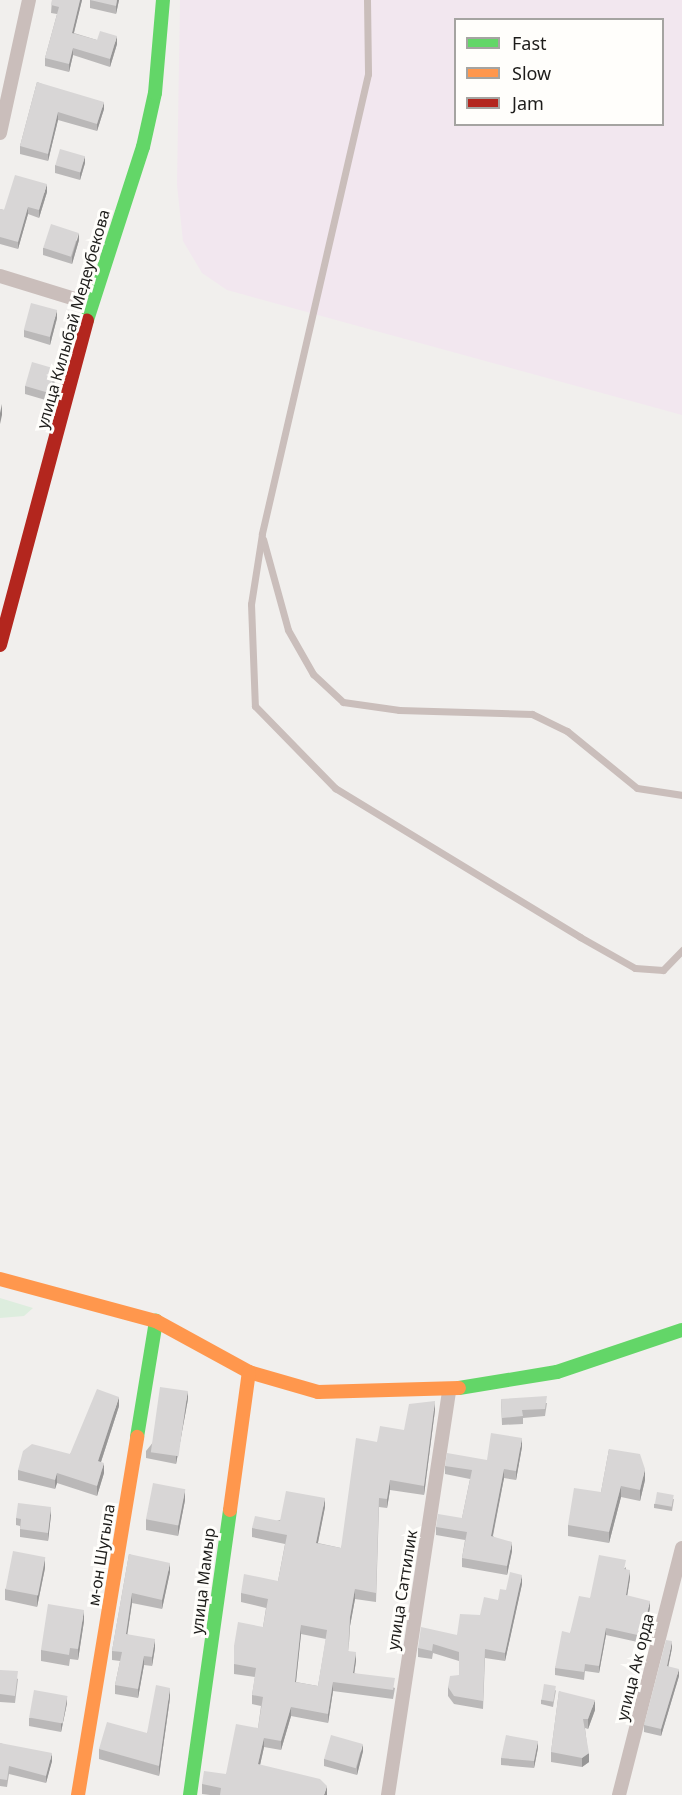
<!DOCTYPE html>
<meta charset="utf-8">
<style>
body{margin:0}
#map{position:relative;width:682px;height:1795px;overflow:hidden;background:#f1efed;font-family:"Noto Sans",sans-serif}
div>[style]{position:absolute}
.industrial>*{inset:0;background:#f2e7ef}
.green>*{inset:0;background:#ddedde}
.lane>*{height:7px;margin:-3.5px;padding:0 3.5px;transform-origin:3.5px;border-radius:3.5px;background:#cabebb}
.street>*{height:14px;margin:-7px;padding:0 7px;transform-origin:7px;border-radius:7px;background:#cabebb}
.fast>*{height:14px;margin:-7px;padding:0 7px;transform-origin:7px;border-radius:7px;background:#63d668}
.slow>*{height:14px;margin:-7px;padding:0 7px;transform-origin:7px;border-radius:7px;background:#ff974d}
.jam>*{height:14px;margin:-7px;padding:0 7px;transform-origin:7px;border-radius:7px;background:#b3261e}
.wall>*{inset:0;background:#bab8b8}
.shaded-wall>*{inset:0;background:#979696}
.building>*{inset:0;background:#d8d6d6;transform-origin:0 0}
span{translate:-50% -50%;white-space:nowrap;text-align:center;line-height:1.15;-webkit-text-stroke:6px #fffefb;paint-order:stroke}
.street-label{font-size:16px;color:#1d1c1a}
.legend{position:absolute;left:454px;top:18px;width:210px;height:108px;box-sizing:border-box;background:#fffefb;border:2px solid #a5a4a1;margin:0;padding:8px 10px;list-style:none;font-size:18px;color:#1d1c1a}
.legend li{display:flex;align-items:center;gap:12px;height:30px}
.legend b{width:30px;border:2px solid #a5a4a1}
</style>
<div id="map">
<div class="industrial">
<div style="clip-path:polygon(evenodd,180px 0,682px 0,682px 415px,227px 290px,202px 273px,183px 241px,177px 185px,180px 0,456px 20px,662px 20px,662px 124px,456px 124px,456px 20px)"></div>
</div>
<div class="green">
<div style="clip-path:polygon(0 1298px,33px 1308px,24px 1316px,0 1318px)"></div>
</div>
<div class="lane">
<div style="left:367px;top:0;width:74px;rotate:89.2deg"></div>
<div style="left:368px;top:74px;width:472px;rotate:103deg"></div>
<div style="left:262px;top:534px;width:71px;rotate:98.9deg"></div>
<div style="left:251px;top:604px;width:102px;rotate:87.8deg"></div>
<div style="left:255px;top:706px;width:115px;rotate:45.7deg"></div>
<div style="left:335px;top:788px;width:287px;rotate:31.3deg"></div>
<div style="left:580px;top:937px;width:63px;rotate:29.4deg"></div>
<div style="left:635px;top:968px;width:28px;rotate:4deg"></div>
<div style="left:663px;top:970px;width:28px;rotate:-46deg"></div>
<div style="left:263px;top:539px;width:94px;rotate:74.6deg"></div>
<div style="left:288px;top:630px;width:51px;rotate:60.4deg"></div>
<div style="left:313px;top:674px;width:41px;rotate:43deg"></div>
<div style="left:343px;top:702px;width:57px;rotate:8.1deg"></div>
<div style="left:399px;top:710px;width:133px;rotate:1.7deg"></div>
<div style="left:532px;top:714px;width:39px;rotate:26deg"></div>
<div style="left:567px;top:731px;width:90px;rotate:39.2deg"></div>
<div style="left:637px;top:788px;width:46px;rotate:8.8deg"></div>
</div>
<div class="street">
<div style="left:0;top:133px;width:136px;rotate:-77.7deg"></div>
<div style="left:0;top:276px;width:95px;rotate:17.1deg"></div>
<div style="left:388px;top:1795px;width:410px;rotate:-81.4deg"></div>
<div style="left:619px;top:1795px;width:255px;rotate:-75.7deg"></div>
</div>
<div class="fast">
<div style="left:87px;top:320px;width:182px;rotate:-72.1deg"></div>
<div style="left:143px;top:147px;width:55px;rotate:-77.5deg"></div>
<div style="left:155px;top:93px;width:93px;rotate:-85.1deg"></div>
<div style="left:459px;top:1388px;width:99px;rotate:-9.3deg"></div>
<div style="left:557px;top:1372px;width:132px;rotate:-18.6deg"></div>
<div style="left:137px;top:1437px;width:118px;rotate:-80.7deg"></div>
<div style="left:190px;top:1795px;width:288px;rotate:-82deg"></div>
</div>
<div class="slow">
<div style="left:0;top:1279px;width:162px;rotate:15.1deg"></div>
<div style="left:156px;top:1321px;width:106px;rotate:28.7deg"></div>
<div style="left:249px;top:1372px;width:72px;rotate:16.2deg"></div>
<div style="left:318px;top:1392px;width:141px;rotate:-1.6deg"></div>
<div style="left:230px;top:1510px;width:139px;rotate:-82.2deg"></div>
<div style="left:78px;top:1795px;width:363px;rotate:-80.6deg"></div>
</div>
<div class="jam">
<div style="left:0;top:645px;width:336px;rotate:-75deg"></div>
</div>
<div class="wall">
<div style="clip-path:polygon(52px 0,82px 0,74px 33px,97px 40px,117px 44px,110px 67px,73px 55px,69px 72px,45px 66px,45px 58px,57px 14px,51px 13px)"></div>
<div style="clip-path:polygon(90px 0,119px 0,116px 14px,90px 8px)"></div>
<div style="clip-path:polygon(37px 82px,104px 109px,97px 131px,58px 120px,48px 161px,20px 154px,20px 146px)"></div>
<div style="clip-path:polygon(85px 163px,80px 180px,55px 173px,55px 165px)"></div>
<div style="clip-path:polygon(47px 192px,39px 218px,28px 214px,18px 249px,0 244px,0 209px,4px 210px)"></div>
<div style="clip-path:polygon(79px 240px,72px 264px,43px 255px,43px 248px)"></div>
<div style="clip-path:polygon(57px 318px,50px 345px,24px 337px,24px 330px)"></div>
<div style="clip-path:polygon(56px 377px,49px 401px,25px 394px,25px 386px)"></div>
<div style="clip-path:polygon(188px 1399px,176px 1464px,146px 1458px,146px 1451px)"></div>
<div style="clip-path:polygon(501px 1399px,547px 1403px,545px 1416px,523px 1418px,523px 1424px,502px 1425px)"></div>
<div style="clip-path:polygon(119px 1406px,101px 1462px,104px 1473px,97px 1496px,57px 1483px,55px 1489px,18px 1480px,18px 1470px,70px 1454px)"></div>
<div style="clip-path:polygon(evenodd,435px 1410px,424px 1495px,390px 1490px,387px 1508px,379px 1507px,376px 1602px,355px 1599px,350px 1626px,348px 1651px,356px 1661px,354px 1673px,395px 1688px,393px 1699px,333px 1691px,328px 1723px,291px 1716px,281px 1750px,264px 1747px,260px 1765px,327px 1795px,210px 1795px,202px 1794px,202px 1784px,226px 1774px,258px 1728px,261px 1706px,252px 1704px,252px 1695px,255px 1677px,234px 1674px,234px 1646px,263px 1627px,266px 1608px,241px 1602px,241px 1593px,278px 1581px,285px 1544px,252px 1537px,252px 1528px,325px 1507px,318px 1543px,341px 1548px,377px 1442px,404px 1430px,435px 1410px,301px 1634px,326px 1639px,318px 1686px,296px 1682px,301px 1634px)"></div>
<div style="clip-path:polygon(522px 1447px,516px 1480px,504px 1478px,493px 1536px,512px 1551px,507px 1575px,462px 1567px,462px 1558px,465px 1540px,436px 1535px,436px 1527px,462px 1518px,470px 1479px,445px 1474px,445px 1466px,487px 1460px)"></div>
<div style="clip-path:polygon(609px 1449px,645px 1480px,640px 1501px,621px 1497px,609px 1543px,568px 1536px,568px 1525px,601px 1492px)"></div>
<div style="clip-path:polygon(674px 1499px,672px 1511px,654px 1508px,654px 1504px)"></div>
<div style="clip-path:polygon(185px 1500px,178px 1536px,146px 1530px,146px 1519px)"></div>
<div style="clip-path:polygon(51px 1515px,48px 1541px,20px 1537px,20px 1526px,16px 1525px,16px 1518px)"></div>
<div style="clip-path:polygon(129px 1554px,170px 1572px,162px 1609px,132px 1603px,127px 1634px,155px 1648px,152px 1666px,144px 1665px,138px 1698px,115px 1694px,115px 1685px,120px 1661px,112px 1660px,112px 1651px)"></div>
<div style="clip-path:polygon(626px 1567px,626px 1569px,630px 1578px,627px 1596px,650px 1608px,642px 1643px,606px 1635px,599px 1673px,585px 1671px,584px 1680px,555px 1675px,555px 1668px,570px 1633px,590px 1598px)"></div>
<div style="clip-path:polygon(45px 1568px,37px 1607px,5px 1600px,5px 1589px)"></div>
<div style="clip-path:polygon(522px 1584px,505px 1661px,485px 1658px,483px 1709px,454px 1704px,448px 1696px,448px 1687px,459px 1675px,459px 1661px,433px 1653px,432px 1659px,418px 1657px,418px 1648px,457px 1635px,498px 1600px,506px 1590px)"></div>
<div style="clip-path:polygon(84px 1621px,78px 1660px,70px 1659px,69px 1666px,41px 1661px,41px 1650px)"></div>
<div style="clip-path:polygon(672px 1648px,668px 1666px,679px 1676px,661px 1736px,644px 1732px,644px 1725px)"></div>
<div style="clip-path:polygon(0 1670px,18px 1679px,15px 1703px,0 1702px)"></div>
<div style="clip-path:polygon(556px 1690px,553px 1707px,541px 1704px,541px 1700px)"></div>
<div style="clip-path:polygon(559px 1691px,595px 1710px,588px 1729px,585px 1728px,589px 1762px,582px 1767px,551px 1762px,551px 1752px)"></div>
<div style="clip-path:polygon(170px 1698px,159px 1776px,99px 1759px,99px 1749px,147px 1733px)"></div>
<div style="clip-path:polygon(67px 1703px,61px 1732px,29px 1726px,29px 1718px)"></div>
<div style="clip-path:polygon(0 1743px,52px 1761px,46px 1783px,9px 1774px,7px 1787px,0 1786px)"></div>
<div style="clip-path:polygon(538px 1748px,534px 1768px,501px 1765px,501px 1758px)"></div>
<div style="clip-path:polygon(363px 1751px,357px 1775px,324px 1766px,324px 1759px)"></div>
</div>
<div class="shaded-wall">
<div style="clip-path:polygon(80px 0,82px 0,72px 40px,72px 33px)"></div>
<div style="clip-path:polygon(117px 0,119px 0,116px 14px,116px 6px)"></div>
<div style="clip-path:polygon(117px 36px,117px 44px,110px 67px,110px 59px)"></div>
<div style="clip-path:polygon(73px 48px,73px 55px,69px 72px,69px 64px)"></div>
<div style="clip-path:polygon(104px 102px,104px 109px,97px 131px,97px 124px)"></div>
<div style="clip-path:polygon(58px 112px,58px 120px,48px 161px,48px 154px)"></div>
<div style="clip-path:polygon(85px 156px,85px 163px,80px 180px,80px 172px)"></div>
<div style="clip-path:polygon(47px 184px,47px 192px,39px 218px,39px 210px)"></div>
<div style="clip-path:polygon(28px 207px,28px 214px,18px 249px,18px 242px)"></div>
<div style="clip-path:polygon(79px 233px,79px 240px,72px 264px,72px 257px)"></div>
<div style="clip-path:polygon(57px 310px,57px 318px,50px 345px,50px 337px)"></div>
<div style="clip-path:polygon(56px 369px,56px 377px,49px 401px,49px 393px)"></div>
<div style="clip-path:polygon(2px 404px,2px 415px,0 424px,0 413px)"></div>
<div style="clip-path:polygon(188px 1391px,188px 1399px,176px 1464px,176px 1457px)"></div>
<div style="clip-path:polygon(119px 1397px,119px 1406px,98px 1471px,98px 1461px)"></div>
<div style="clip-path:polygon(435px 1401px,435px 1410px,424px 1495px,424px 1486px)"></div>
<div style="clip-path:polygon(522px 1438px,522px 1447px,516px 1480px,516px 1471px)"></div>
<div style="clip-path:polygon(104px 1463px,104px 1473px,97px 1496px,97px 1486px)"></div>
<div style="clip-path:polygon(504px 1469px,504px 1478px,491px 1544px,491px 1536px)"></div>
<div style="clip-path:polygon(645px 1469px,645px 1480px,640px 1501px,640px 1490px)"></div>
<div style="clip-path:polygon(57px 1473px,57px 1483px,55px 1489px,55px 1480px)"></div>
<div style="clip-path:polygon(390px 1480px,390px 1490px,387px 1508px,387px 1499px)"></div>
<div style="clip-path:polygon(621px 1486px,621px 1497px,609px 1543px,609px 1532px)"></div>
<div style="clip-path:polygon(185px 1489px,185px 1500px,178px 1536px,178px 1525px)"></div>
<div style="clip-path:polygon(325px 1498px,325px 1507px,316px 1552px,316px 1543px)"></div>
<div style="clip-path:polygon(51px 1507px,51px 1515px,48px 1541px,48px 1533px)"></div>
<div style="clip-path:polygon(512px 1542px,512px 1551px,507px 1575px,507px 1566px)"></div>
<div style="clip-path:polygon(45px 1557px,45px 1568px,37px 1607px,37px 1596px)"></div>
<div style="clip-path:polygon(170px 1563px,170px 1572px,162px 1609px,162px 1600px)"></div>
<div style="clip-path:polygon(630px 1570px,630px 1578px,626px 1603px,626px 1595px)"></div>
<div style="clip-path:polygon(522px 1575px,522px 1584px,505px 1661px,505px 1653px)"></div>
<div style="clip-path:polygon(355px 1589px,355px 1599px,350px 1626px,348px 1660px,350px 1617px)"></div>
<div style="clip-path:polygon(132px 1593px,132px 1603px,126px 1643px,126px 1634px)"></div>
<div style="clip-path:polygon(650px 1601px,650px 1608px,642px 1643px,642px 1636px)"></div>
<div style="clip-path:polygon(84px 1610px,84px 1621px,78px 1660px,78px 1649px)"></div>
<div style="clip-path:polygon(301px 1625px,301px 1634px,295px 1691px,295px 1682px)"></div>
<div style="clip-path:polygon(606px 1628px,606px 1635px,599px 1673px,599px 1666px)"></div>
<div style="clip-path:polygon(155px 1639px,155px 1648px,152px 1666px,152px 1657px)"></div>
<div style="clip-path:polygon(672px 1641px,672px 1648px,667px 1673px,667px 1666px)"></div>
<div style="clip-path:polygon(356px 1652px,356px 1661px,353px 1682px,353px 1673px)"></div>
<div style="clip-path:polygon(144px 1656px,144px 1665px,138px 1698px,138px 1689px)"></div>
<div style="clip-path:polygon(679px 1669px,679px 1676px,661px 1736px,661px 1729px)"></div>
<div style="clip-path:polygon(333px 1682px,333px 1691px,328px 1723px,328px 1714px)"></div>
<div style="clip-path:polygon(170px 1688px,170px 1698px,159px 1776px,159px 1766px)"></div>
<div style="clip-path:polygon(67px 1696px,67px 1703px,61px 1732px,61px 1724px)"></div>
<div style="clip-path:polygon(595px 1700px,595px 1710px,588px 1729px,588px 1719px)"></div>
<div style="clip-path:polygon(291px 1707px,291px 1716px,281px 1750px,281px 1741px)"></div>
<div style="clip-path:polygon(264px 1738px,264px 1747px,258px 1774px,258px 1764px)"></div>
<div style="clip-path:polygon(538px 1741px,538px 1748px,534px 1768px,534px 1761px)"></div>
<div style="clip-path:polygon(363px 1744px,363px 1751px,357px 1775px,357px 1767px)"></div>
<div style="clip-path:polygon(52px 1753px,52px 1761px,46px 1783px,46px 1776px)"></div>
<div style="clip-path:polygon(589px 1753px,589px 1762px,582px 1767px,582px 1758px)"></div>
<div style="clip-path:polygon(327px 1786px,327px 1795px,324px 1795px)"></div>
</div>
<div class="building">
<div style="clip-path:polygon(52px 0,80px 0,72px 33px,97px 40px,100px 31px,117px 36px,110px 59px,73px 48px,69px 64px,45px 58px,59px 7px,51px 5px)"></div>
<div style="clip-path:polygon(90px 0,117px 0,116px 6px)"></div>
<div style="clip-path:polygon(37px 82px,104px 102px,97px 124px,58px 112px,48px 154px,20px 146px)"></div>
<div style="left:60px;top:149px;width:26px;height:17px;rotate:16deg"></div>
<div style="clip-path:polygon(15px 175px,47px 184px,39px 210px,28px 207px,18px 242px,0 237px,0 209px,4px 210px)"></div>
<div style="left:51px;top:224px;width:29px;height:25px;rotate:18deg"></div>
<div style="left:31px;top:303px;width:27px;height:28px;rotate:15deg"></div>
<div style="left:32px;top:362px;width:25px;height:25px;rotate:16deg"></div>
<div style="left:160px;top:1387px;width:28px;height:66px;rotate:8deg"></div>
<div style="clip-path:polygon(97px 1389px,119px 1397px,98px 1461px,104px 1463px,97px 1486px,57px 1473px,55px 1480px,18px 1470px,23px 1451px,32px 1444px,70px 1454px)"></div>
<div style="clip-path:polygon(547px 1396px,545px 1409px,522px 1410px,523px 1416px,502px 1418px,501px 1399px)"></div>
<div style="clip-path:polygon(evenodd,435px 1401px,424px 1486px,390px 1480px,387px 1499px,379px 1498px,376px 1593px,355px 1589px,350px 1617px,348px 1651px,356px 1652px,353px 1673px,395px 1678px,393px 1690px,333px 1682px,328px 1714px,291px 1707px,281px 1741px,264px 1738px,258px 1764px,320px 1779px,327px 1786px,324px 1795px,220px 1795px,221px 1788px,202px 1784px,204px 1771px,226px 1774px,236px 1724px,258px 1728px,263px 1697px,252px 1695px,256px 1668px,234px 1664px,234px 1646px,238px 1622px,263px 1627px,268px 1599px,241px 1593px,244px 1574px,278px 1581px,287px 1535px,252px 1528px,255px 1516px,280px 1521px,286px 1491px,325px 1498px,316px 1543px,341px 1548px,356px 1438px,377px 1442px,380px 1426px,404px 1430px,409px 1404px,435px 1401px,301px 1625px,327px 1630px,318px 1686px,295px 1682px,301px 1625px)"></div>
<div style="clip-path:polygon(491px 1433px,522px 1438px,516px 1471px,504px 1469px,491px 1536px,512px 1542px,507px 1566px,462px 1558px,467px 1532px,436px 1527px,438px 1514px,462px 1518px,472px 1470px,445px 1466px,447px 1453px,487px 1460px)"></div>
<div style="clip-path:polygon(609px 1449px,640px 1454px,645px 1469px,640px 1490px,621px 1486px,609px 1532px,568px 1525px,574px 1488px,601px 1492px)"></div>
<div style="left:153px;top:1483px;width:33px;height:37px;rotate:11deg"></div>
<div style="left:657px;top:1492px;width:17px;height:12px;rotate:10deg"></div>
<div style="clip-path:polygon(18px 1503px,51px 1507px,48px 1533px,20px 1529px,21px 1519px,16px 1518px)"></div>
<div style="left:13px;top:1551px;width:33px;height:39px;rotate:11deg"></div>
<div style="clip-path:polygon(129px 1554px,170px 1563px,162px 1600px,132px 1593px,126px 1634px,155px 1639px,152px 1657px,144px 1656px,138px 1689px,115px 1685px,122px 1652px,112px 1651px)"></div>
<div style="clip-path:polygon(599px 1555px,626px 1560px,624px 1569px,630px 1570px,626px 1595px,650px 1601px,642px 1636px,606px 1628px,599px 1666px,585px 1664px,584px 1672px,555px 1668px,562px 1631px,570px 1633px,579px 1596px,590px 1598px)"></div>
<div style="clip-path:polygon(510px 1572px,522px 1575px,505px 1653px,485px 1649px,483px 1701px,454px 1696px,448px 1687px,450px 1676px,459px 1675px,459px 1652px,433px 1644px,432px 1651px,418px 1648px,421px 1627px,457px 1635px,460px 1614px,480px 1615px,484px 1597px,498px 1600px,500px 1589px,506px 1590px)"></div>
<div style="clip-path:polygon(48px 1604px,84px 1610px,78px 1649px,70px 1648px,69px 1655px,41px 1650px)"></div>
<div style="clip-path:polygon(666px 1640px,672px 1641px,667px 1666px,679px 1669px,661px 1729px,644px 1725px)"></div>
<div style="clip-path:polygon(0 1670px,18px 1671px,15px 1696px,0 1694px)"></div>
<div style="left:544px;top:1684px;width:12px;height:16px;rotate:9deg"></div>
<div style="clip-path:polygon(156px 1685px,170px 1688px,159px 1766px,99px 1749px,107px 1722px,147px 1733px)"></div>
<div style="left:34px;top:1690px;width:34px;height:28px;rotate:10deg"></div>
<div style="clip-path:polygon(559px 1691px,595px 1700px,588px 1719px,583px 1719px,589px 1753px,582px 1758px,551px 1752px)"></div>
<div style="left:331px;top:1735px;width:33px;height:25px;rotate:16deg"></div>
<div style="clip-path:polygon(506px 1735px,538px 1741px,534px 1761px,501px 1758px)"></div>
<div style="clip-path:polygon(0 1743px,52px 1753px,46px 1776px,9px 1766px,7px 1780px,0 1779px)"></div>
</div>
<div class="street-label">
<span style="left:73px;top:319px;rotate:-74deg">улица Килыбай Медеубекова</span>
<span style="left:101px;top:1555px;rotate:-81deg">м-он Шугыла</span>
<span style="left:203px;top:1581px;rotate:-83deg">улица Мамыр</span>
<span style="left:402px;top:1590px;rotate:-81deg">улица Саттилик</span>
<span style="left:635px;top:1667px;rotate:-76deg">улица Ак орда</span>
</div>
<ul class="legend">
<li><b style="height:8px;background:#63d668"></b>Fast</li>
<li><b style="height:8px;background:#ff974d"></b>Slow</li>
<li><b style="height:8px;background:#b3261e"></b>Jam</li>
</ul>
</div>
